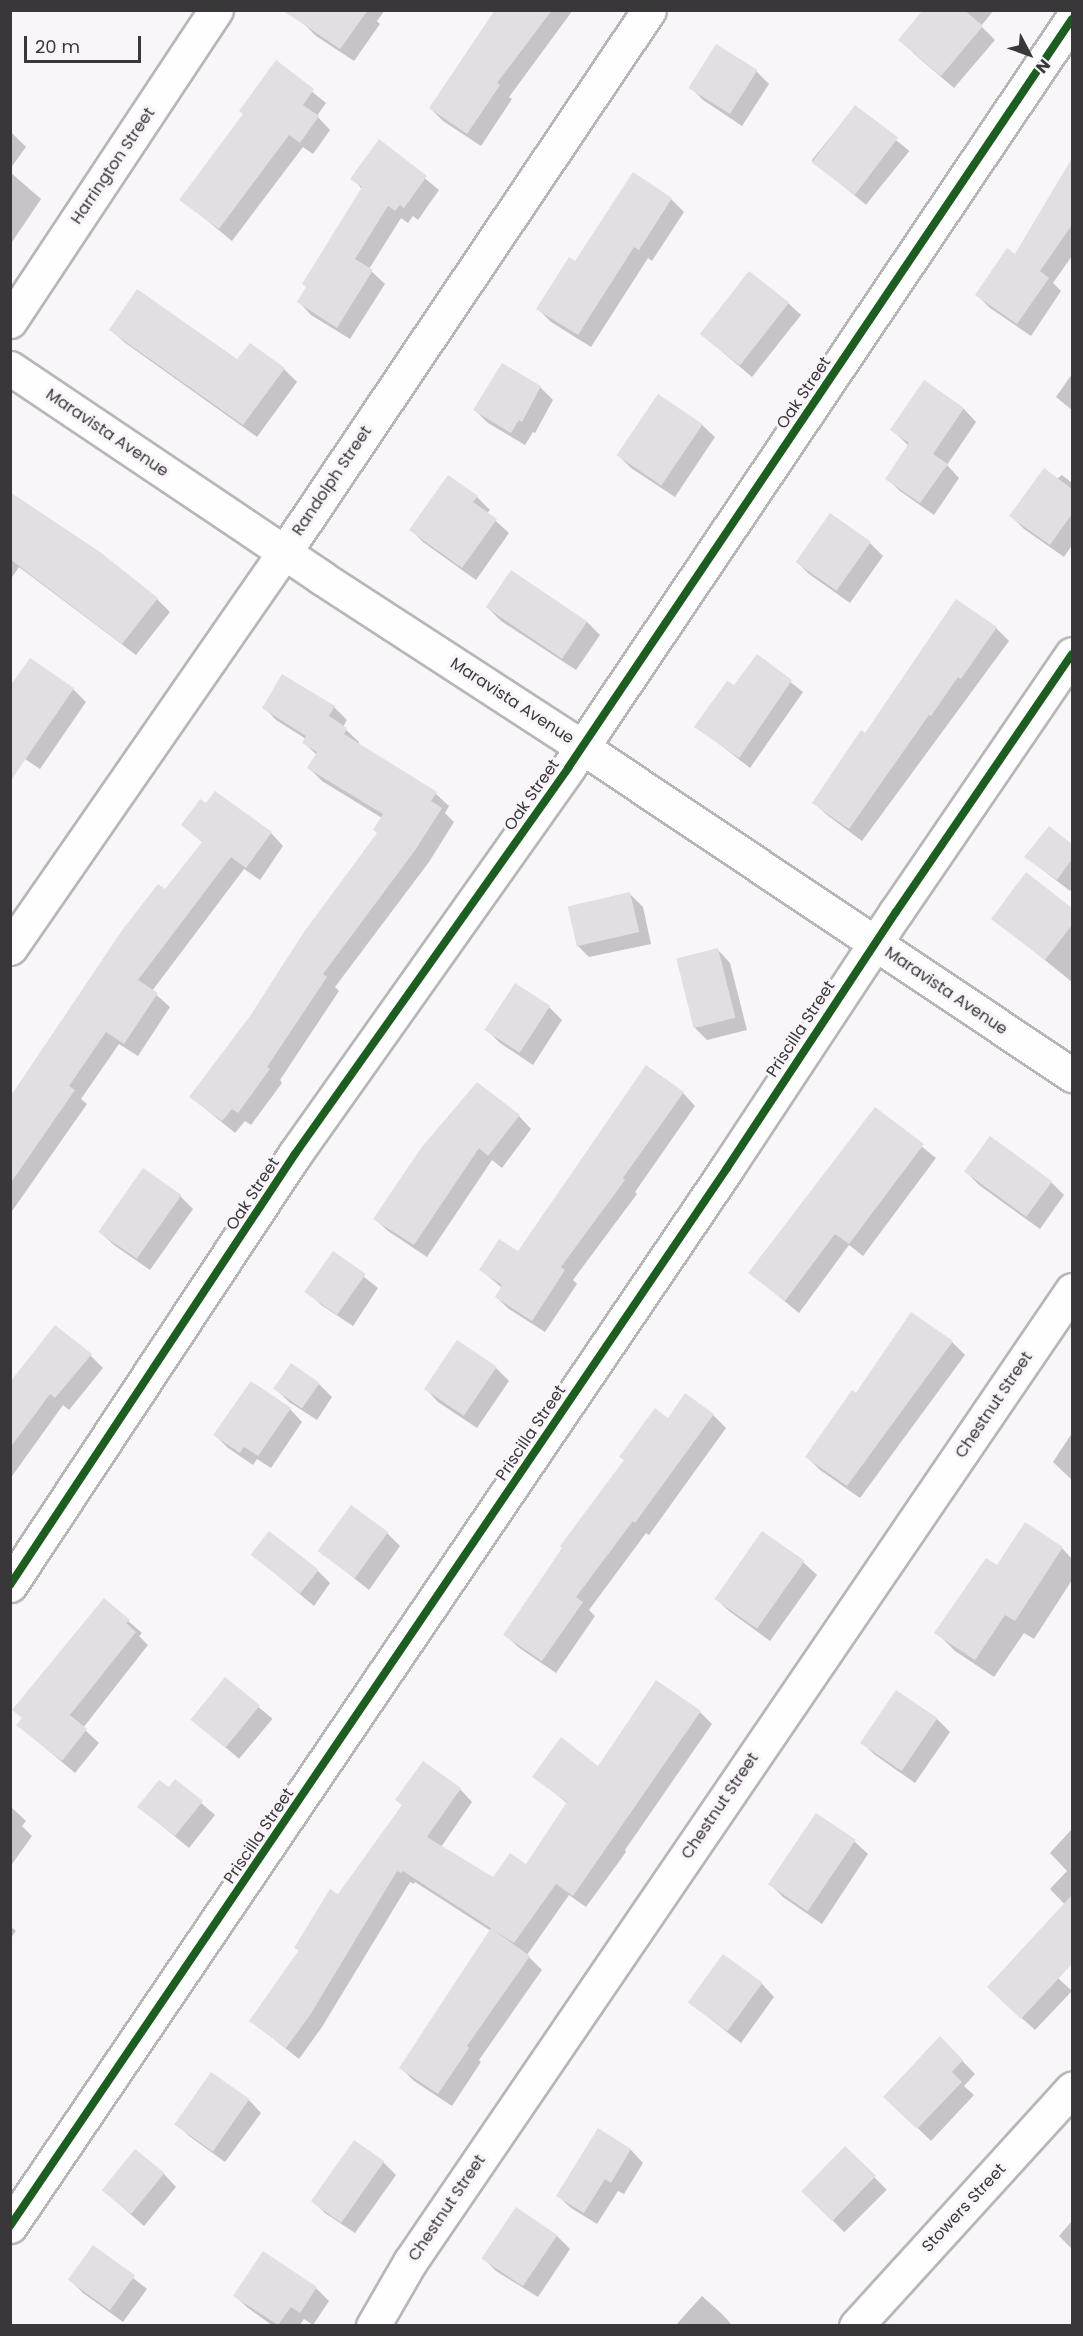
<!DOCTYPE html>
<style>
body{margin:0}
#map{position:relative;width:1083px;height:2336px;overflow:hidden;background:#f9f6fa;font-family:Poppins,sans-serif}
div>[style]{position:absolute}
.shadow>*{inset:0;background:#0003;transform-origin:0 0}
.building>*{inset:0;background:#e1dfe2;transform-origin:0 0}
.roads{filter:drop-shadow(2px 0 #b8b6b8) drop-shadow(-2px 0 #b8b6b8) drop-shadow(0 2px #b8b6b8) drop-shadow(0 -2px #b8b6b8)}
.street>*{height:33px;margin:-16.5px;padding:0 16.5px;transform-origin:16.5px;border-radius:16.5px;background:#fefefe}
.secondary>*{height:33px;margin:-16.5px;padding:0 16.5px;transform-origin:16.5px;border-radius:16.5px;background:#fefefe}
.cycleway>*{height:8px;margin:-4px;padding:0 4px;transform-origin:4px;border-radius:4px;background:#1b5e20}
span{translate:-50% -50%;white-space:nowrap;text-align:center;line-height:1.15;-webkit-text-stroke:6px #faf5fb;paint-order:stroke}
.street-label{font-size:16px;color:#393739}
.frame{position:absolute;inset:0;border:12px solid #393739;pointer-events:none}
.north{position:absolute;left:999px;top:24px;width:60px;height:60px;-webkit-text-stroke:4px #faf5fb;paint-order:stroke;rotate:131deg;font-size:16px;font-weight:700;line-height:24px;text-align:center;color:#393739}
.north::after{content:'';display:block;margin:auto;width:21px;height:27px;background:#393739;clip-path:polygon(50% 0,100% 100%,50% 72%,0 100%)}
.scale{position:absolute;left:24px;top:36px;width:117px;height:27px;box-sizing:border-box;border:3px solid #393739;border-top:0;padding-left:8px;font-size:18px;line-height:21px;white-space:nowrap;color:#393739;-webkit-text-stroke:4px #faf5fb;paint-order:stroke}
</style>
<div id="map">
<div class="shadow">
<div style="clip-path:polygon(312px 10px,385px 10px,377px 21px,380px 24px,354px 61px,316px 36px,303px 23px)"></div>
<div style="clip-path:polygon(497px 10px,573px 10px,509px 97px,512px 99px,481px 146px,443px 121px,430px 108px)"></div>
<div style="clip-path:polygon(925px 10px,994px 10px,981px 26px,995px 40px,954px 88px,913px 53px)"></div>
<div style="clip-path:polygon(276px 62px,326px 103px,317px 116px,330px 130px,313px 154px,303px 147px,232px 241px,181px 199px,245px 114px)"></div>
<div style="clip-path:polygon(756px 71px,769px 84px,742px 126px,703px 100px,690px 87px)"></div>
<div style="left:855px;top:107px;width:70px;height:69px;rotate:39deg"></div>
<div style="clip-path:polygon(10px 131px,26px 147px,10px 169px)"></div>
<div style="clip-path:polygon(379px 141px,439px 190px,418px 220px,413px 216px,408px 223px,401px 218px,369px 269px,385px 284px,350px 339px,311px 315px,299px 302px,362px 189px,352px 178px)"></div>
<div style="clip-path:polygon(1072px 161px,1072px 256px,1053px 283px,1061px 291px,1031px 336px,990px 308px,977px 295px,1016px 256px)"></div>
<div style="clip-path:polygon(10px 172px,41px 199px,10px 245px)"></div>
<div style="clip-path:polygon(671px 199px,684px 212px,652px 261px,648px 258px,591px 347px,551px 322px,538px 309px,575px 263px)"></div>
<div style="clip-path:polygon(788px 303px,801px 315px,752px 377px,701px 334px)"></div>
<div style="clip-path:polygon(111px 330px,238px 362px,284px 369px,297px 382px,257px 437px,124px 342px)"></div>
<div style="clip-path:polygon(1072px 374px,1072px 410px,1056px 397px)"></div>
<div style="clip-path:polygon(924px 382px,964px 409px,976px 422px,947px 465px,959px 478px,934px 515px,900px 491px,887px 479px,909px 446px,892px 430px)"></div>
<div style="clip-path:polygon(540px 387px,553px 400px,535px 433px,533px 432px,525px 445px,488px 423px,475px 410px)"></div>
<div style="clip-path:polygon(702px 425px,715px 437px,675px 497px,631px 468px,618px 455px)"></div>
<div style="clip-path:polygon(1062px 475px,1072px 483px,1072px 545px,1064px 557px,1024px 529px,1011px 516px)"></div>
<div style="clip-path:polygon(10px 494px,157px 599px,170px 612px,136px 655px,19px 567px,10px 580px)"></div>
<div style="clip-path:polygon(477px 497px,490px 510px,487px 513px,509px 533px,476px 580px,423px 542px,411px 530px)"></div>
<div style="clip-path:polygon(830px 515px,870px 543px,883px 556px,850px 603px,809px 574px,797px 562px)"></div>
<div style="clip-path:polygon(488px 608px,587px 622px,600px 635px,576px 670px,501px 621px)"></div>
<div style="clip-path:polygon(996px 628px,1009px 641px,862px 841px,827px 815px,814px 803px,865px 735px)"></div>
<div style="clip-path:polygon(758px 656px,803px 692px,750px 768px,696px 726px,734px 687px)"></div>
<div style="clip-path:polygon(30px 660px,73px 689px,86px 702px,40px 769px,10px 749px)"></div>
<div style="clip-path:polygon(264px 707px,334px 707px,347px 720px,343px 727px,359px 742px,358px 745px,436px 794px,449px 806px,445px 813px,454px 822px,429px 862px,335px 987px,339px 991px,280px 1080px,282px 1083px,251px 1125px,245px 1121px,235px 1133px,191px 1097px,234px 1041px,378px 833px,382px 818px,322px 781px,309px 768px,317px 755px,304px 743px,306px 739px,276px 720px)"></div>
<div style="clip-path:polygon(183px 825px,271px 833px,283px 846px,260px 880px,244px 869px,152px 991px,170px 1007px,138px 1056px,119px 1044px,81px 1099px,87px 1104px,10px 1214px,10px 1098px,203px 843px)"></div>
<div style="clip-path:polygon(1049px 828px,1072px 846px,1072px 888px,1070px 891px,1026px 857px)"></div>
<div style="clip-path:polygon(1026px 874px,1072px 910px,1072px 982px,993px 918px)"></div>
<div style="clip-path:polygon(630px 894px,643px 907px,651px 944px,589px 957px,576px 944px)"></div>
<div style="clip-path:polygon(718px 950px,730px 963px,747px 1030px,707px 1040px,694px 1027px)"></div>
<div style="clip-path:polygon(549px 1007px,562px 1020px,533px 1065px,500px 1043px,487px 1030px)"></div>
<div style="clip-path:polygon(683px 1093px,695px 1106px,635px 1192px,637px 1194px,573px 1280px,577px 1284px,545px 1332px,509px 1309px,496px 1297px,502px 1288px,481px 1270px,518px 1253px)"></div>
<div style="clip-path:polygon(875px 1109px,936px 1158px,863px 1256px,849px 1245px,799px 1313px,750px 1273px)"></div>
<div style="clip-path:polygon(519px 1116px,531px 1129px,502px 1168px,492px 1160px,427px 1257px,388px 1231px,375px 1219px)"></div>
<div style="clip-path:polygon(966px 1172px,1051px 1182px,1064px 1195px,1040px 1229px,979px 1185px)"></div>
<div style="clip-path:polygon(180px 1196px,193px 1209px,150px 1270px,114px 1245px,101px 1233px)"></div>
<div style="clip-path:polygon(334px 1253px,378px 1288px,353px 1326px,321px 1305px,308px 1292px)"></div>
<div style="clip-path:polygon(952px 1342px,965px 1355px,860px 1498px,820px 1470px,807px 1457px)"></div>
<div style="clip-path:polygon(90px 1355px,103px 1368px,69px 1410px,63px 1405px,10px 1479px,10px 1386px)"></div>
<div style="clip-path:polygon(291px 1365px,319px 1384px,332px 1397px,317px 1420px,289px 1402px,276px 1389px)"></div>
<div style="clip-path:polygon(496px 1368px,509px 1381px,477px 1428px,438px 1402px,426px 1389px)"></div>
<div style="clip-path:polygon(290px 1409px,302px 1422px,271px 1468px,257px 1459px,253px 1465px,228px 1448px,215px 1435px)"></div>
<div style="clip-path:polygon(713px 1415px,726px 1428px,649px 1535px,646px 1533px,589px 1610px,595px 1616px,556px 1673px,518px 1647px,505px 1634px,669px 1420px)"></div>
<div style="clip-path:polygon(1072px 1433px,1072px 1480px,1053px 1462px)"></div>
<div style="clip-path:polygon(387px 1533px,400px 1546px,369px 1590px,320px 1551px)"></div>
<div style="clip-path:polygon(762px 1533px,804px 1563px,817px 1575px,770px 1641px,729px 1611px,716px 1599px)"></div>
<div style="clip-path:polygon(1062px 1548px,1072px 1559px,1072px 1580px,1034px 1639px,1024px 1633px,994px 1677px,955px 1651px,936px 1632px,997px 1567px)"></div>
<div style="clip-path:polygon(253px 1555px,318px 1571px,330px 1583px,314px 1606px)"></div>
<div style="clip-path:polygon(104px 1600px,142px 1633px,139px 1636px,148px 1645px,83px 1728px,99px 1743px,75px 1773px,18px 1725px)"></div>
<div style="left:225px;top:1679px;width:62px;height:52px;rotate:40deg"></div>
<div style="clip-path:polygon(700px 1712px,712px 1724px,625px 1850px,626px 1852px,586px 1907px,569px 1895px,527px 1955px,542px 1970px,479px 2060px,481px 2062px,452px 2106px,414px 2081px,401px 2068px,491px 1931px,415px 1882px,414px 1884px,410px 1882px,322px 2027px,299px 2059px,251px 2021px,300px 1951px,296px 1947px,339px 1896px,403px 1806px,397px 1800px,423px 1763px,460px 1789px,472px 1802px,441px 1847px,493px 1879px,526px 1866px,568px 1804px,534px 1776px,598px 1768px)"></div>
<div style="clip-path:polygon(937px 1719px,950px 1732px,915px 1783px,875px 1755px,862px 1743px)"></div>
<div style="clip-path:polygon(176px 1781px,215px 1815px,189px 1848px,139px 1807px,169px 1790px)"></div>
<div style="clip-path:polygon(10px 1806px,26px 1821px,22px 1826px,32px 1836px,10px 1867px)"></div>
<div style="clip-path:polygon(817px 1815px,855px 1842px,868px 1854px,822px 1924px,783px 1897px,770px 1884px)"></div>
<div style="clip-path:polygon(1072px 1829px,1072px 1912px,1050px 1889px,1067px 1871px,1050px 1853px)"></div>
<div style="clip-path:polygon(10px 1926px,16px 1931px,10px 1939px)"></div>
<div style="clip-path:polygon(1025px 1948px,1072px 1991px,1035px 2030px,1002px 2000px)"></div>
<div style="clip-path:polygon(762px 1984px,774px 1997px,741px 2043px,690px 2003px)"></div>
<div style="clip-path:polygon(940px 2038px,975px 2074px,964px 2086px,974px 2095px,931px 2141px,898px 2109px)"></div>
<div style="clip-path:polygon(249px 2100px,261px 2113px,225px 2162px,189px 2136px,176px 2123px)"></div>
<div style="clip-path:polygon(599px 2130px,631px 2150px,643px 2163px,624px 2194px,618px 2191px,597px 2224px,571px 2208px,558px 2196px)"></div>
<div style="clip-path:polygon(354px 2142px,383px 2162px,396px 2175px,355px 2233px,325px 2213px,312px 2200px)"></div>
<div style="left:845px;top:2148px;width:59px;height:60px;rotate:45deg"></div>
<div style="clip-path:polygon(164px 2174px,176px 2187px,144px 2226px,103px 2190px)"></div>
<div style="clip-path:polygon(516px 2209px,557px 2236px,570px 2249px,538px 2297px,496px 2271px,483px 2258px)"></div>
<div style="clip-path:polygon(1072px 2221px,1072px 2249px,1059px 2236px)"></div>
<div style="clip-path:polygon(94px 2247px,147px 2289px,123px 2322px,83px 2293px,70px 2280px)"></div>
<div style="clip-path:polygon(263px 2253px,316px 2288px,329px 2301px,313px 2325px,304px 2319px,299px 2326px,273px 2326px,248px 2308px,235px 2296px)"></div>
<div style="clip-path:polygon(702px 2296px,722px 2314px,733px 2326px,675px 2326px)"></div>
</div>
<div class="building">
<div style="clip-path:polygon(282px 10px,368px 10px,340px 49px)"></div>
<div style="clip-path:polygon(495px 10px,552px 10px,497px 83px,500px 85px,467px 134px,429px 108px)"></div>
<div style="clip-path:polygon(923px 10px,964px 10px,983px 26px,941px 76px,898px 40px)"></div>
<div style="left:716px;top:44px;width:49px;height:52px;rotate:32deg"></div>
<div style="clip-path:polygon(276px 60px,314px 89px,303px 105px,319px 116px,300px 143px,289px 135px,219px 229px,179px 200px,243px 114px,239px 111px)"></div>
<div style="left:855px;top:105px;width:54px;height:72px;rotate:37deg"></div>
<div style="clip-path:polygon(379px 139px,427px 176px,404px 208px,400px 205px,395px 211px,388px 206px,355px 259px,373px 270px,337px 328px,297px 302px,306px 287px,302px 284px,362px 187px,350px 179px)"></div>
<div style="clip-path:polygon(1072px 158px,1072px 225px,1040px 271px,1049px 278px,1017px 324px,975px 295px,1007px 248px,1015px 254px)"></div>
<div style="clip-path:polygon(633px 172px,672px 198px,639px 250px,634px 247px,578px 335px,536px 309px,569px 257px,575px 261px)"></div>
<div style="left:749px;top:271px;width:51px;height:80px;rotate:38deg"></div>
<div style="clip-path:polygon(137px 289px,237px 359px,250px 343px,285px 368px,243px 425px,109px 330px)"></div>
<div style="clip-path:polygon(502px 363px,541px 386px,522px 422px,519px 420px,511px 433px,473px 410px)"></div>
<div style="clip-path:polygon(924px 380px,964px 408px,933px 454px,948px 464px,920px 503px,885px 479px,909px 443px,890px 430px)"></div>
<div style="left:658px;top:394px;width:54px;height:74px;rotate:34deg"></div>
<div style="clip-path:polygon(1044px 468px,1072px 489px,1072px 514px,1050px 545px,1009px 516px)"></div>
<div style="clip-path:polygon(448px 475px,478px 496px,473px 502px,497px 519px,462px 568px,409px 530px)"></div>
<div style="clip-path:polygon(10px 492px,100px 552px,158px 598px,122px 644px,10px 559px)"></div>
<div style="left:830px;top:513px;width:50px;height:60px;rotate:35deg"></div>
<div style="left:511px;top:570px;width:92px;height:45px;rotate:34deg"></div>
<div style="clip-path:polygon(956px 599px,997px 627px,961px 679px,958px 677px,931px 716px,929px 715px,849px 829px,812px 803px,861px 730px,865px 733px)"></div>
<div style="clip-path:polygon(757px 654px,792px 680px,739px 758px,694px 727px,727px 681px,734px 685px)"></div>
<div style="clip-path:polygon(30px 658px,74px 688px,10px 782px,10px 686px)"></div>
<div style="clip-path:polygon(282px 674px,335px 706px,329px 716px,347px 728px,344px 734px,437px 792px,431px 801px,442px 808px,416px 849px,323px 974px,327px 977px,267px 1067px,270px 1069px,238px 1113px,232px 1109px,222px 1121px,189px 1097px,250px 1016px,304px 932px,377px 833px,373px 830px,383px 814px,307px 768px,317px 752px,302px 743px,306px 736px,262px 708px)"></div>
<div style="clip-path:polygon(215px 791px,272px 832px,246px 868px,231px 857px,138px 980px,158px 993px,124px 1044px,106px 1032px,69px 1086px,75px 1090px,10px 1184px,10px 1097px,123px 929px,158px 884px,165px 889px,202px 842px,181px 825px,200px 799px,206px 803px)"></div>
<div style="clip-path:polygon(1049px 826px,1072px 844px,1072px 859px,1057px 880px,1024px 857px)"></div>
<div style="clip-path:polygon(1026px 872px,1072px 908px,1072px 925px,1045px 960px,991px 919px)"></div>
<div style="left:630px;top:892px;width:41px;height:64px;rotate:77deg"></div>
<div style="left:718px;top:948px;width:72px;height:43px;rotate:76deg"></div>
<div style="left:515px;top:983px;width:42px;height:56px;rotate:33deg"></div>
<div style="clip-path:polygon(646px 1065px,684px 1092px,623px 1178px,625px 1180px,561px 1267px,565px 1270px,532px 1321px,495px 1297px,502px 1285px,479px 1270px,499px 1239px,518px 1251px)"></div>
<div style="clip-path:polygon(477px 1082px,520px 1115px,488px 1156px,479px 1148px,414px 1245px,373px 1219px,421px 1148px)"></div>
<div style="clip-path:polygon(875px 1107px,924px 1144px,849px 1244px,835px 1234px,785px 1301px,748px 1273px)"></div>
<div style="left:990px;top:1136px;width:77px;height:44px;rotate:36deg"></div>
<div style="left:143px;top:1168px;width:47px;height:78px;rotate:35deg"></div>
<div style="left:333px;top:1251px;width:40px;height:50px;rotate:35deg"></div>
<div style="clip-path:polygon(911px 1312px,953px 1341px,847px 1486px,805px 1457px,852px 1390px,856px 1393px)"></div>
<div style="clip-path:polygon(55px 1325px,92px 1354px,55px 1398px,50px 1394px,10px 1448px,10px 1382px)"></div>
<div style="left:457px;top:1340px;width:48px;height:59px;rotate:34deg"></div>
<div style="left:291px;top:1363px;width:35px;height:31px;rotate:35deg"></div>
<div style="clip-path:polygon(251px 1381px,291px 1408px,258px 1456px,244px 1447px,240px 1453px,213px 1435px)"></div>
<div style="clip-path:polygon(685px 1393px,714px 1414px,635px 1523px,633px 1521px,576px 1597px,583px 1602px,542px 1661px,503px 1635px,562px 1548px,560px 1546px,624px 1460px,619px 1457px,655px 1408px,668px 1418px)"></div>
<div style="left:351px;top:1505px;width:46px;height:57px;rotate:36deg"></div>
<div style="clip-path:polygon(1025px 1522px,1063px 1547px,1015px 1621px,1005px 1615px,975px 1660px,934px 1633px,986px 1558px,997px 1565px)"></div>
<div style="left:269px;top:1531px;width:63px;height:30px;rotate:38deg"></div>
<div style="left:762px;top:1531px;width:52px;height:83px;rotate:35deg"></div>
<div style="clip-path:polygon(104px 1598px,130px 1620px,126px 1623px,136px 1632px,70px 1715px,87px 1729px,62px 1761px,16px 1725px,22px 1718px,12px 1710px)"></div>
<div style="left:225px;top:1677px;width:45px;height:55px;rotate:39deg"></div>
<div style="clip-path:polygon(656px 1680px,701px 1711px,573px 1896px,556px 1884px,514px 1943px,403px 1871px,401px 1873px,397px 1871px,310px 2015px,286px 2048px,249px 2021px,299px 1950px,294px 1948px,330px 1889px,338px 1894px,402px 1805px,395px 1800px,423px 1761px,461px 1788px,427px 1837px,493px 1877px,510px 1853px,526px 1864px,567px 1802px,532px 1777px,561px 1737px,598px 1766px)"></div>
<div style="left:896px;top:1690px;width:50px;height:64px;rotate:34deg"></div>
<div style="clip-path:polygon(175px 1779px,203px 1801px,175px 1836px,137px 1807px,159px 1780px,169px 1787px)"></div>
<div style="left:816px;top:1813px;width:48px;height:86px;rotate:34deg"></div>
<div style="clip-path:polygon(1072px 1895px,1072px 1964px,1021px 2019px,987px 1987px)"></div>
<div style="clip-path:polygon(491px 1928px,530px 1956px,467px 2046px,469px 2048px,438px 2094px,399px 2068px)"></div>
<div style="left:723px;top:1954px;width:49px;height:60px;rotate:36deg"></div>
<div style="clip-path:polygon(940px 2036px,963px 2060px,952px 2072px,962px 2082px,917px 2129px,883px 2097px)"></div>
<div style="left:211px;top:2072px;width:47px;height:64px;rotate:35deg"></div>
<div style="clip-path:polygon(598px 2128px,631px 2149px,611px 2183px,605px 2179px,584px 2213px,556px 2196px)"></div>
<div style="left:354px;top:2140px;width:37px;height:75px;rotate:35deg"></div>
<div style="left:845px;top:2146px;width:43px;height:63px;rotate:44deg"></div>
<div style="left:135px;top:2149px;width:38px;height:53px;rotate:39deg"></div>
<div style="left:516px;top:2207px;width:50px;height:62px;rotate:34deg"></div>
<div style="left:93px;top:2245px;width:52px;height:43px;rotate:36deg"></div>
<div style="clip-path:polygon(263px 2251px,317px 2287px,300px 2313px,291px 2307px,278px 2325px,233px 2296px)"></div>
</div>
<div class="roads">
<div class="street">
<div style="left:10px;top:321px;width:373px;rotate:-56.5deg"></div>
<div style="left:10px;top:948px;width:481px;rotate:-55.3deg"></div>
<div style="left:10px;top:1585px;width:517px;rotate:-56.53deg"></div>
<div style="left:295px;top:1154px;width:473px;rotate:-54.7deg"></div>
<div style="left:568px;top:768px;width:903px;rotate:-56.06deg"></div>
<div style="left:10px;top:2226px;width:1278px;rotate:-55.87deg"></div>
<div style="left:727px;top:1168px;width:307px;rotate:-56.6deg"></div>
<div style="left:896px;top:912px;width:312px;rotate:-55.7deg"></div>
<div style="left:373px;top:2326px;width:74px;rotate:-60deg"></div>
<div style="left:410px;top:2262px;width:1176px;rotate:-55.74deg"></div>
<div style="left:856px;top:2326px;width:321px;rotate:-47.7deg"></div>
</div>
<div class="secondary">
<div style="left:10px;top:368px;width:376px;rotate:33.9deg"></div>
<div style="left:322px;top:578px;width:310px;rotate:33deg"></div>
<div style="left:582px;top:747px;width:590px;rotate:33.8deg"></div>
<div style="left:284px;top:553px;width:654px;rotate:-56.09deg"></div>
</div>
</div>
<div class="cycleway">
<div style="left:10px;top:1585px;width:517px;rotate:-56.53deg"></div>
<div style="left:295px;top:1154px;width:473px;rotate:-54.7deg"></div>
<div style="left:568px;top:768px;width:903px;rotate:-56.06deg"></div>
<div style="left:10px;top:2226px;width:1278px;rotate:-55.87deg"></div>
<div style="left:727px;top:1168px;width:307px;rotate:-56.6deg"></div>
<div style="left:896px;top:912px;width:312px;rotate:-55.7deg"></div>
</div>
<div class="street-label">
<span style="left:113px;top:166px;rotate:-56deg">Harrington Street</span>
<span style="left:804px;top:393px;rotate:-56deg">Oak Street</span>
<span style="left:107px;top:433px;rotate:34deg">Maravista Avenue</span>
<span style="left:332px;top:481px;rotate:-56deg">Randolph Street</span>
<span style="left:512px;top:701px;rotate:33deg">Maravista Avenue</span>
<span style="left:532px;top:795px;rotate:-55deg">Oak Street</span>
<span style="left:946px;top:991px;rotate:34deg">Maravista Avenue</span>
<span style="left:801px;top:1029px;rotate:-57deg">Priscilla Street</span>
<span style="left:253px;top:1194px;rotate:-57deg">Oak Street</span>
<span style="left:994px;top:1405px;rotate:-56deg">Chestnut Street</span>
<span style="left:531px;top:1433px;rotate:-56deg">Priscilla Street</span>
<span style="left:720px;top:1806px;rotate:-56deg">Chestnut Street</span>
<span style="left:259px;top:1836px;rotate:-56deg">Priscilla Street</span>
<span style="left:447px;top:2208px;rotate:-56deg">Chestnut Street</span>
<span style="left:964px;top:2208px;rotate:-47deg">Stowers Street</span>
</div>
<div class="frame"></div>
<div class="north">N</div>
<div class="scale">20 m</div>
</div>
